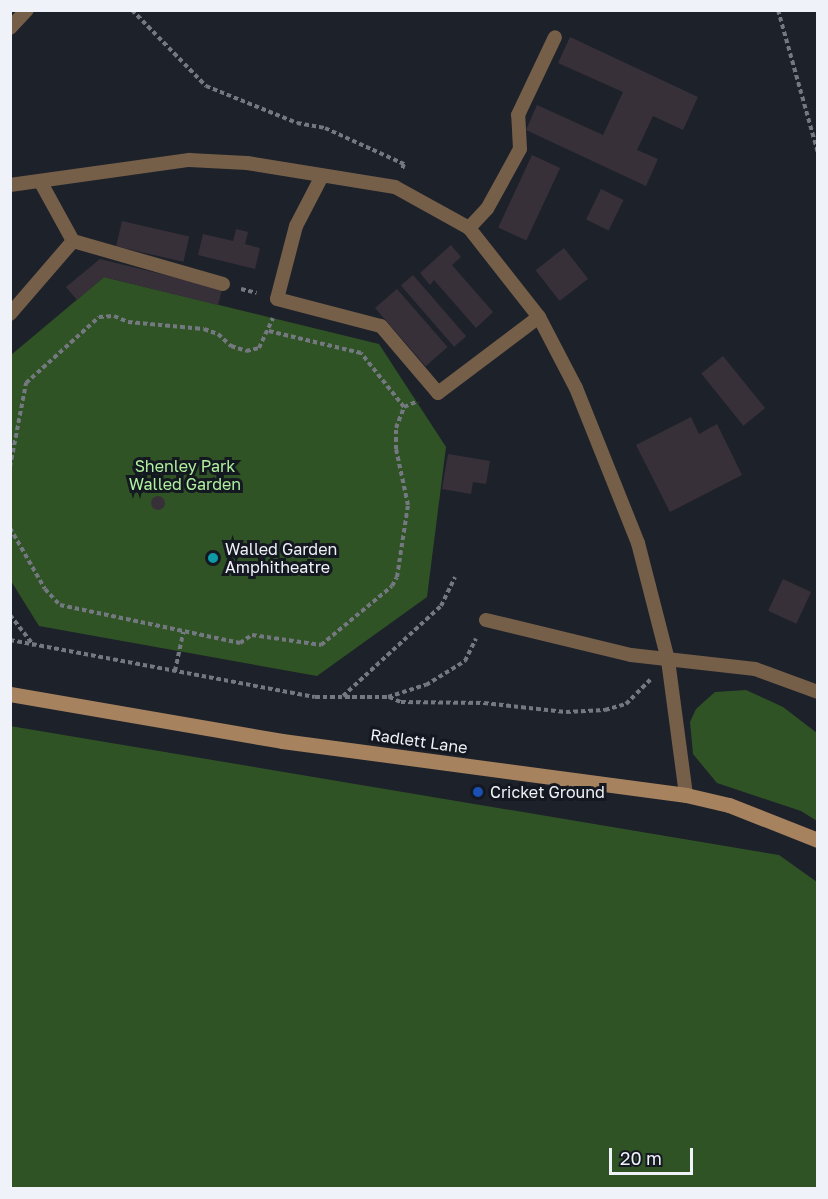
<!DOCTYPE html>
<style>
body{margin:0}
#map{position:relative;width:828px;height:1199px;overflow:hidden;background:#1d212a;font-family:"Golos Text",sans-serif}
div>[style]{position:absolute}
.green>*{inset:0;background:#305325}
.building>*{inset:0;background:#383039;transform-origin:0 0}
.round{border-radius:50%}
.path>*{height:4px;margin-top:-2px;transform-origin:0;background:repeating-linear-gradient(90deg,#747880 0 4.5px,transparent 0 7.5px)}
.lane>*{height:14px;margin:-7px;padding:0 7px;transform-origin:7px;border-radius:7px;background:#765f49}
.secondary>*{height:15px;margin:-7.5px;padding:0 7.5px;transform-origin:7.5px;border-radius:7.5px;background:#a7825e}
.dots>*{width:16px;height:16px;translate:-50% -50%;box-sizing:border-box;border:3px solid #141820;border-radius:50%}
span{translate:-50% -50%;white-space:nowrap;text-align:center;line-height:1.15;-webkit-text-stroke:6px #141820;paint-order:stroke}
.park-label{font-size:16px;color:#b0f19d}
.poi-label{font-size:16px;color:#eff2f8}
.left{translate:0 -50%;text-align:left}
.street-label{font-size:16px;color:#eff2f8}
.frame{position:absolute;inset:0;border:12px solid #eff2f8;pointer-events:none}
.scale{position:absolute;left:609px;top:1148px;width:84px;height:27px;box-sizing:border-box;border:3px solid #eff2f8;border-top:0;padding-left:8px;font-size:18px;line-height:21px;white-space:nowrap;color:#eff2f8;-webkit-text-stroke:4px #141820;paint-order:stroke}
</style>
<div id="map">
<div class="green">
<div style="clip-path:polygon(104px 277px,379px 344px,446px 447px,427px 597px,317px 676px,39px 626px,11px 581px,11px 355px)"></div>
<div style="clip-path:polygon(746px 690px,783px 707px,817px 733px,817px 821px,801px 811px,717px 783px,693px 754px,690px 722px,696px 709px,715px 692px)"></div>
<div style="clip-path:polygon(10px 726px,779px 855px,817px 882px,817px 1188px,11px 1188px)"></div>
</div>
<div class="building">
<div style="clip-path:polygon(570px 37px,698px 97px,683px 130px,653px 116px,637px 150px,658px 159px,646px 186px,526px 130px,537px 105px,603px 135px,623px 92px,558px 63px)"></div>
<div style="left:532px;top:155px;width:31px;height:80px;rotate:25deg"></div>
<div style="left:601px;top:189px;width:25px;height:34px;rotate:26deg"></div>
<div style="left:122px;top:221px;width:69px;height:26px;rotate:13deg"></div>
<div style="clip-path:polygon(236px 229px,248px 232px,245px 244px,260px 248px,255px 269px,198px 255px,203px 234px,233px 241px)"></div>
<div style="clip-path:polygon(451px 245px,461px 257px,452px 265px,493px 312px,476px 328px,434px 280px,430px 285px,420px 273px)"></div>
<div style="left:564px;top:248px;width:39px;height:36px;rotate:52deg"></div>
<div style="clip-path:polygon(100px 259px,222px 289px,218px 305px,104px 277px,77px 300px,66px 287px)"></div>
<div style="left:413px;top:275px;width:81px;height:16px;rotate:49deg"></div>
<div style="left:397px;top:289px;width:77px;height:29px;rotate:49deg"></div>
<div style="left:723px;top:356px;width:67px;height:28px;rotate:51deg"></div>
<div style="clip-path:polygon(691px 417px,699px 434px,717px 424px,742px 475px,670px 512px,636px 445px)"></div>
<div style="clip-path:polygon(448px 454px,490px 461px,486px 484px,473px 482px,471px 494px,442px 489px)"></div>
<div class="round" style="left:151px;top:496px;width:14px;height:14px"></div>
<div style="left:783px;top:579px;width:31px;height:35px;rotate:25deg"></div>
</div>
<div class="path">
<div style="left:132px;top:10px;width:106px;rotate:45.8deg"></div>
<div style="left:206px;top:86px;width:98px;rotate:22.1deg"></div>
<div style="left:297px;top:123px;width:28px;rotate:10deg"></div>
<div style="left:325px;top:128px;width:87px;rotate:24.5deg"></div>
<div style="left:404px;top:164px;width:5px;rotate:112deg"></div>
<div style="left:778px;top:10px;width:148px;rotate:74.4deg"></div>
<div style="left:241px;top:289px;width:16px;rotate:14deg"></div>
<div style="left:404px;top:407px;width:15px;rotate:-23deg"></div>
<div style="left:10px;top:467px;width:86px;rotate:-79.2deg"></div>
<div style="left:26px;top:383px;width:98px;rotate:-42.1deg"></div>
<div style="left:99px;top:317px;width:15px;rotate:-4deg"></div>
<div style="left:114px;top:316px;width:15px;rotate:23deg"></div>
<div style="left:128px;top:322px;width:76px;rotate:5.3deg"></div>
<div style="left:204px;top:329px;width:15px;rotate:20deg"></div>
<div style="left:218px;top:334px;width:18px;rotate:43deg"></div>
<div style="left:231px;top:346px;width:16px;rotate:18deg"></div>
<div style="left:246px;top:351px;width:13px;rotate:-13deg"></div>
<div style="left:259px;top:348px;width:33px;rotate:-65deg"></div>
<div style="left:10px;top:528px;width:70px;rotate:60.2deg"></div>
<div style="left:45px;top:589px;width:22px;rotate:47deg"></div>
<div style="left:60px;top:605px;width:184px;rotate:11.9deg"></div>
<div style="left:240px;top:643px;width:14px;rotate:-34deg"></div>
<div style="left:252px;top:635px;width:70px;rotate:8.2deg"></div>
<div style="left:321px;top:645px;width:92px;rotate:-39.7deg"></div>
<div style="left:392px;top:586px;width:10px;rotate:-61deg"></div>
<div style="left:397px;top:577px;width:73px;rotate:-81.3deg"></div>
<div style="left:408px;top:505px;width:57px;rotate:-102.1deg"></div>
<div style="left:396px;top:449px;width:21px;rotate:-90deg"></div>
<div style="left:396px;top:428px;width:22px;rotate:-69deg"></div>
<div style="left:404px;top:407px;width:69px;rotate:-128.5deg"></div>
<div style="left:361px;top:353px;width:95px;rotate:-166.6deg"></div>
<div style="left:10px;top:615px;width:39px;rotate:52deg"></div>
<div style="left:10px;top:640px;width:310px;rotate:10.6deg"></div>
<div style="left:315px;top:697px;width:73px"></div>
<div style="left:388px;top:697px;width:40px;rotate:-18deg"></div>
<div style="left:426px;top:685px;width:46px;rotate:-31.6deg"></div>
<div style="left:465px;top:661px;width:25px;rotate:-64deg"></div>
<div style="left:175px;top:671px;width:40px;rotate:-78deg"></div>
<div style="left:343px;top:696px;width:133px;rotate:-42.6deg"></div>
<div style="left:441px;top:606px;width:32px;rotate:-64deg"></div>
<div style="left:389px;top:697px;width:13px;rotate:23deg"></div>
<div style="left:401px;top:702px;width:83px;rotate:0.7deg"></div>
<div style="left:484px;top:703px;width:82px;rotate:6.3deg"></div>
<div style="left:566px;top:712px;width:39px;rotate:-3deg"></div>
<div style="left:605px;top:710px;width:22px;rotate:-16deg"></div>
<div style="left:626px;top:704px;width:35px;rotate:-45deg"></div>
</div>
<div class="lane">
<div style="left:10px;top:28px;width:25px;rotate:-47deg"></div>
<div style="left:322px;top:176px;width:56px;rotate:117.5deg"></div>
<div style="left:296px;top:226px;width:75px;rotate:104.6deg"></div>
<div style="left:277px;top:299px;width:107px;rotate:14.6deg"></div>
<div style="left:381px;top:326px;width:88px;rotate:49.6deg"></div>
<div style="left:438px;top:393px;width:126px;rotate:-37deg"></div>
<div style="left:10px;top:185px;width:181px;rotate:-8deg"></div>
<div style="left:189px;top:160px;width:58px;rotate:3deg"></div>
<div style="left:247px;top:163px;width:150px;rotate:9.2deg"></div>
<div style="left:395px;top:187px;width:85px;rotate:29deg"></div>
<div style="left:469px;top:228px;width:113px;rotate:51.8deg"></div>
<div style="left:539px;top:317px;width:80px;rotate:62.5deg"></div>
<div style="left:576px;top:388px;width:167px;rotate:68.2deg"></div>
<div style="left:638px;top:543px;width:121px;rotate:75.6deg"></div>
<div style="left:668px;top:660px;width:136px;rotate:82.4deg"></div>
<div style="left:469px;top:228px;width:26px;rotate:-47deg"></div>
<div style="left:487px;top:209px;width:68px;rotate:-61.2deg"></div>
<div style="left:520px;top:149px;width:34px;rotate:-93deg"></div>
<div style="left:518px;top:115px;width:86px;rotate:-64.6deg"></div>
<div style="left:73px;top:241px;width:156px;rotate:16deg"></div>
<div style="left:10px;top:314px;width:96px;rotate:-49.2deg"></div>
<div style="left:73px;top:241px;width:68px;rotate:-118.8deg"></div>
<div style="left:486px;top:620px;width:149px;rotate:13.6deg"></div>
<div style="left:631px;top:655px;width:125px;rotate:6.4deg"></div>
<div style="left:755px;top:669px;width:67px;rotate:20.1deg"></div>
</div>
<div class="secondary">
<div style="left:10px;top:694px;width:276px;rotate:9.8deg"></div>
<div style="left:282px;top:741px;width:408px;rotate:7.6deg"></div>
<div style="left:686px;top:795px;width:44px;rotate:13.1deg"></div>
<div style="left:729px;top:805px;width:96px;rotate:21.5deg"></div>
</div>
<div class="dots">
<div style="left:213px;top:558px;background:#0f9aa8"></div>
<div style="left:478px;top:792px;background:#1a4fb4"></div>
</div>
<div class="park-label">
<span style="left:185px;top:475px">Shenley Park<br>Walled Garden</span>
</div>
<div class="poi-label">
<span class="left" style="left:225px;top:558px">Walled Garden<br>Amphitheatre</span>
<span class="left" style="left:490px;top:792px">Cricket Ground</span>
</div>
<div class="street-label">
<span style="left:419px;top:741px;rotate:8deg">Radlett Lane</span>
</div>
<div class="frame"></div>
<div class="scale">20 m</div>
</div>
